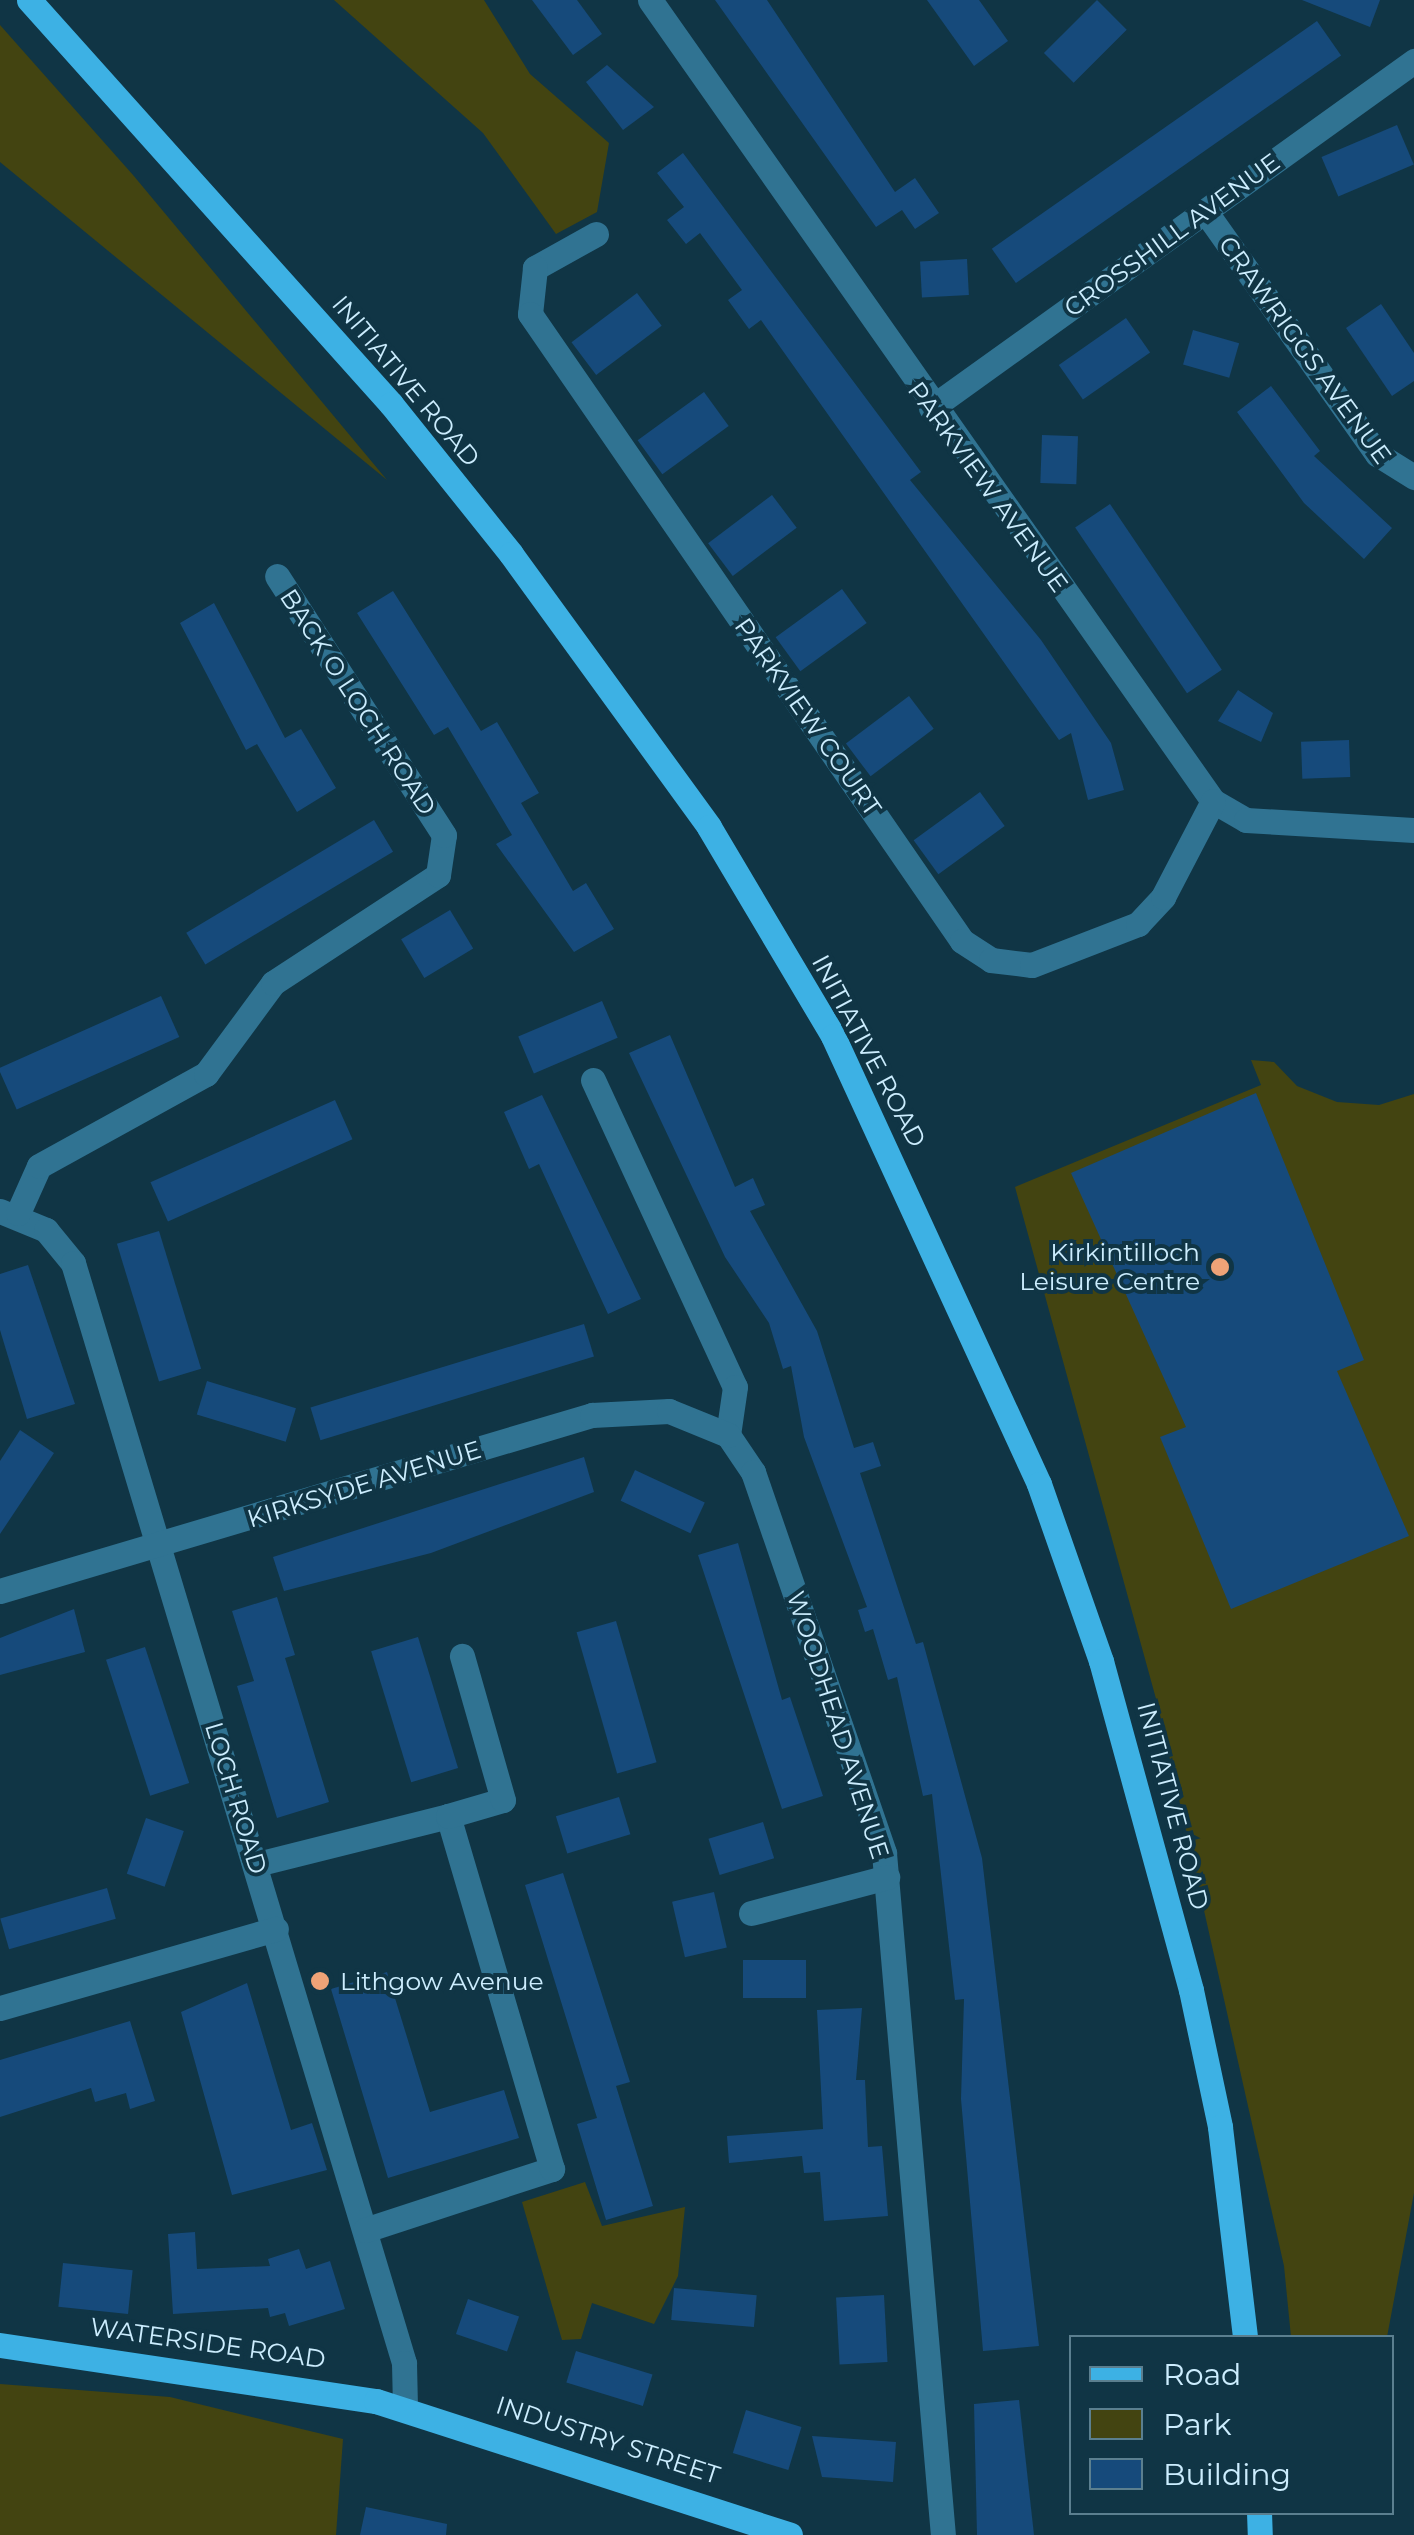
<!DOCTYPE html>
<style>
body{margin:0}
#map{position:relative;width:1414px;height:2535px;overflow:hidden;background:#103545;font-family:Montserrat,sans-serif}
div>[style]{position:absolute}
.green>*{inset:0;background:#434411}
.building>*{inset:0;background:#164a7b;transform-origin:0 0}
.minor>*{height:25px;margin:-12.5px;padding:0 12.5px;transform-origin:12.5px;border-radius:12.5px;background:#307392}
.major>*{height:25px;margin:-12.5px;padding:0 12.5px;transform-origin:12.5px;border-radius:12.5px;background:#3db1e4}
.dots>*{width:28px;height:28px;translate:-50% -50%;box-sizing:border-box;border:5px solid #103545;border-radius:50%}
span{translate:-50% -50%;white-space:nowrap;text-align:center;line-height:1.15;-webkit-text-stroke:8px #103545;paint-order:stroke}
.street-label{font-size:25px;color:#ccedfe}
.poi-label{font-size:25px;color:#ccedfe}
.right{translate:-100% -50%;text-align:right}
.left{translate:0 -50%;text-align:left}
.legend{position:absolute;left:1069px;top:2335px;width:325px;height:180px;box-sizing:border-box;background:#103545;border:2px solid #5b7f8f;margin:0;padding:12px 18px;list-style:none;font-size:30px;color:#ccedfe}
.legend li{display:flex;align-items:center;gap:20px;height:50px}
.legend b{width:50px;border:2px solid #5b7f8f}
</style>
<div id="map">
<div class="green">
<div style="clip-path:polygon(334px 0,484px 0,530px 74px,609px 143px,597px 212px,556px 234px,483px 133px)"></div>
<div style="clip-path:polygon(0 25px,133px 175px,387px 480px,0 162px)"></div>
<div style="clip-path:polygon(1251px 1060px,1274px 1062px,1297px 1086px,1337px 1102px,1379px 1105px,1414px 1094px,1414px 2193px,1387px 2337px,1291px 2337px,1284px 2266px,1158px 1706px,1015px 1187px,1261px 1085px)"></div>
<div style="clip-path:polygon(585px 2182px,602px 2226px,685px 2207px,678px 2276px,654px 2324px,592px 2303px,581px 2339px,562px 2340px,522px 2202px)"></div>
<div style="clip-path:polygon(0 2384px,170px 2397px,343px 2439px,336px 2535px,0 2535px)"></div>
</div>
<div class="building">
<div style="clip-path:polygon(532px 0,577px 0,602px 34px,573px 55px)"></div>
<div style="clip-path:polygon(715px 0,767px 0,895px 192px,915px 178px,939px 213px,915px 229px,902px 210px,876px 227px)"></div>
<div style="clip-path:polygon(927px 0,979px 0,1008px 41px,974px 66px)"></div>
<div style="left:1097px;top:0;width:42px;height:75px;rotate:45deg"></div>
<div style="clip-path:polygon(1302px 0,1380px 0,1370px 27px)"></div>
<div style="left:1317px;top:21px;width:42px;height:397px;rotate:55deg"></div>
<div style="clip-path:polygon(607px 65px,654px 107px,623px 130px,586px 82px)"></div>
<div style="left:1397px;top:125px;width:43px;height:82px;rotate:67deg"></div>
<div style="clip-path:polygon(683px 153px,921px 472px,910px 480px,1041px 640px,1111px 743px,1124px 790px,1088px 800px,1071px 733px,1059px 740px,761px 320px,749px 329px,728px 300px,742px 290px,700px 233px,686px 244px,667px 220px,684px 207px,657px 173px)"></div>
<div style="left:967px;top:259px;width:36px;height:47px;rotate:87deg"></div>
<div style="left:637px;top:293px;width:41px;height:82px;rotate:53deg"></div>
<div style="clip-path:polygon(1381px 304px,1414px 353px,1414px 381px,1392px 396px,1346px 328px)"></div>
<div style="left:1126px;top:318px;width:42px;height:82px;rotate:55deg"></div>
<div style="left:1193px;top:330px;width:48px;height:36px;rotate:16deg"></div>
<div style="clip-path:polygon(1271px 386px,1320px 451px,1314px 456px,1392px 528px,1364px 559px,1304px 503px,1237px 412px)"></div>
<div style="left:704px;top:392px;width:42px;height:82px;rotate:54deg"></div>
<div style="left:1042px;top:435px;width:36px;height:48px;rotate:2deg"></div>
<div style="left:772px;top:495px;width:41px;height:80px;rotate:53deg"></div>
<div style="left:1110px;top:504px;width:200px;height:42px;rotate:56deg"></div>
<div style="left:842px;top:589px;width:42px;height:82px;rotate:54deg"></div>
<div style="clip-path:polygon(393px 591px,481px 731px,497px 722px,539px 793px,521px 803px,573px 891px,586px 883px,614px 929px,574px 952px,496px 844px,512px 835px,448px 727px,434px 735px,357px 613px)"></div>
<div style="clip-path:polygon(214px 603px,285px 738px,301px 729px,336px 788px,297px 812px,257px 744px,246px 750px,180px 623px)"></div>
<div style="clip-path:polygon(1238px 690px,1273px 713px,1261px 742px,1218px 721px)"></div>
<div style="left:909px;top:696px;width:41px;height:79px;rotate:53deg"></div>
<div style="left:1349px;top:740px;width:37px;height:48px;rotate:88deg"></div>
<div style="left:980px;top:792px;width:42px;height:82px;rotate:54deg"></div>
<div style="left:374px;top:820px;width:37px;height:219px;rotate:59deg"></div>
<div style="left:450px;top:910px;width:45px;height:57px;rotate:59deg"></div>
<div style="left:161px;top:996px;width:45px;height:178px;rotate:66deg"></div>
<div style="left:602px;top:1001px;width:40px;height:91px;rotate:67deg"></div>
<div style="clip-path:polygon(670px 1035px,735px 1187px,753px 1178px,765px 1205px,750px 1211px,817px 1331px,854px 1448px,873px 1442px,881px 1466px,860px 1473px,916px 1644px,923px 1642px,982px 1858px,1039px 2346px,983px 2351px,961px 2099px,964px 1999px,955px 2000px,932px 1794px,923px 1796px,897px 1677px,888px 1680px,873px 1629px,865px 1632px,858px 1610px,867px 1607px,804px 1437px,791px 1366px,783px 1369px,769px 1323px,725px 1257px,629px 1053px)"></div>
<div style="clip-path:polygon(1256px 1093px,1364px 1360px,1337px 1371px,1409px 1536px,1231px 1609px,1160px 1437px,1186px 1427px,1071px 1173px)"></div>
<div style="clip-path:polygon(542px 1095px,641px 1299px,608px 1314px,539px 1164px,529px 1169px,504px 1112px)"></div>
<div style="left:335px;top:1100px;width:43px;height:202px;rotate:66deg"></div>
<div style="left:159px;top:1231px;width:144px;height:44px;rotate:73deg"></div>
<div style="clip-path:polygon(28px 1265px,75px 1404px,27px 1419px,0 1330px,0 1274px)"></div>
<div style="left:584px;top:1324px;width:34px;height:286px;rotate:73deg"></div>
<div style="left:207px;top:1381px;width:93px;height:35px;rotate:17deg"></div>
<div style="clip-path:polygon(20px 1430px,54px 1453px,0 1534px,0 1461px)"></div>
<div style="clip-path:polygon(584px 1457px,594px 1492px,431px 1553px,284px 1591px,273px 1557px)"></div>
<div style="left:635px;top:1470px;width:77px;height:34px;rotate:25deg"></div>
<div style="clip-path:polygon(738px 1543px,782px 1700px,790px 1697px,823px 1796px,782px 1809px,698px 1555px)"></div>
<div style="clip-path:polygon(277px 1597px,295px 1655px,285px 1658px,329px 1802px,277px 1818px,237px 1686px,254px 1681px,232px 1611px)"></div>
<div style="clip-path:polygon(74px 1609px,85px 1652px,0 1675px,0 1638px)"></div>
<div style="left:616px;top:1621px;width:147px;height:41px;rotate:74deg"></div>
<div style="left:418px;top:1637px;width:137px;height:49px;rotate:73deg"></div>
<div style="left:145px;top:1647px;width:143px;height:41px;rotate:72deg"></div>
<div style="left:619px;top:1797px;width:39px;height:66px;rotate:73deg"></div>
<div style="left:146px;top:1818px;width:40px;height:59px;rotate:19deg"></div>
<div style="left:763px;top:1822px;width:38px;height:57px;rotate:73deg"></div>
<div style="clip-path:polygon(563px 1873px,630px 2082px,616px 2086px,653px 2206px,606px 2220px,577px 2124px,597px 2118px,525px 1885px)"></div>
<div style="left:107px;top:1888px;width:32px;height:111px;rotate:74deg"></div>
<div style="left:714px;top:1892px;width:57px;height:43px;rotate:77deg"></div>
<div style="left:806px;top:1960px;width:38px;height:63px;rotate:90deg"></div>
<div style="clip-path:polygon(387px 1972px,430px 2112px,504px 2090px,519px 2138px,388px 2178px,331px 1989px)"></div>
<div style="clip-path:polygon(247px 1983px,291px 2130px,312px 2123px,327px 2170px,232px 2195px,181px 2012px)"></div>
<div style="clip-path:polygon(862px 2008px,856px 2080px,865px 2080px,868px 2147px,882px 2146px,888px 2216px,824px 2221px,820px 2172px,804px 2173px,802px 2156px,729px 2163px,727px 2136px,823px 2129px,817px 2010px)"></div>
<div style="clip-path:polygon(130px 2021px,155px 2101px,130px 2109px,126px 2093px,95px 2102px,91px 2088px,0 2117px,0 2060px)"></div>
<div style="clip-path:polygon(195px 2232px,197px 2269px,270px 2266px,268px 2259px,299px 2249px,306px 2269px,330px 2261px,345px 2309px,289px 2326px,285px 2313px,270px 2317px,268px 2308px,173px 2314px,168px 2234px)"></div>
<div style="left:63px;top:2263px;width:70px;height:44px;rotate:6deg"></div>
<div style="left:674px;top:2288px;width:83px;height:32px;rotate:5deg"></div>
<div style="left:884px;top:2295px;width:67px;height:48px;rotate:87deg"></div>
<div style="left:468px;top:2299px;width:54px;height:37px;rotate:19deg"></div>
<div style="left:576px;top:2351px;width:80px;height:33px;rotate:17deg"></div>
<div style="clip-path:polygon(1019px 2400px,1034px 2535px,977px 2535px,974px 2404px)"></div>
<div style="left:746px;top:2410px;width:58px;height:45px;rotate:17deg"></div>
<div style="clip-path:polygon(812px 2436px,896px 2442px,893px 2482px,822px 2477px)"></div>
<div style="clip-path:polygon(366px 2507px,447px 2524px,446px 2535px,360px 2535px)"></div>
</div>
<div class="minor">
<div style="left:650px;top:0;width:979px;rotate:54.9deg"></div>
<div style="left:1213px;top:801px;width:38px;rotate:30deg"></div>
<div style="left:1246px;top:820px;width:168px;rotate:3.4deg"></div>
<div style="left:1205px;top:211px;width:298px;rotate:54.7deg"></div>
<div style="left:1377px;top:454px;width:44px;rotate:31.9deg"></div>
<div style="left:596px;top:234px;width:70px;rotate:150.9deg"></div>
<div style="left:535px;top:268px;width:46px;rotate:96.2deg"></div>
<div style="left:530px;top:314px;width:761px;rotate:55.43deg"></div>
<div style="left:962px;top:941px;width:35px;rotate:33deg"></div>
<div style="left:991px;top:960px;width:41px;rotate:7deg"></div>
<div style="left:1032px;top:965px;width:114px;rotate:-21.1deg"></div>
<div style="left:1138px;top:924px;width:37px;rotate:-47deg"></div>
<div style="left:1163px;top:897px;width:108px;rotate:-62.5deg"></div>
<div style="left:931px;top:408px;width:595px;rotate:-35.69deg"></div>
<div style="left:593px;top:1080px;width:338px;rotate:65.2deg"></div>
<div style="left:735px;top:1387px;width:49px;rotate:98.3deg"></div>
<div style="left:728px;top:1435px;width:45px;rotate:56deg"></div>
<div style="left:753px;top:1472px;width:403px;rotate:71deg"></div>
<div style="left:884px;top:1853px;width:685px;rotate:85.06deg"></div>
<div style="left:0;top:1211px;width:50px;rotate:22.4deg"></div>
<div style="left:46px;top:1230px;width:43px;rotate:50.7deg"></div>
<div style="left:73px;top:1263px;width:1149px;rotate:73.25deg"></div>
<div style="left:404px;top:2363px;width:45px;rotate:88.7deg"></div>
<div style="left:18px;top:1213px;width:51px;rotate:-65.9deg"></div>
<div style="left:39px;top:1166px;width:191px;rotate:-28.9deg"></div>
<div style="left:206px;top:1074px;width:113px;rotate:-53.6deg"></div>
<div style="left:273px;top:983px;width:197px;rotate:-33.2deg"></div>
<div style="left:438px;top:875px;width:40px;rotate:-81.5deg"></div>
<div style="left:444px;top:835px;width:308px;rotate:-122.8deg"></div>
<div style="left:0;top:1591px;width:618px;rotate:-16.56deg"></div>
<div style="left:592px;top:1415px;width:77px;rotate:-3deg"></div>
<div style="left:669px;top:1411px;width:64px;rotate:22.1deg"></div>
<div style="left:257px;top:1864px;width:197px;rotate:-14.1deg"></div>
<div style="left:751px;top:1913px;width:141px;rotate:-14.8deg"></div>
<div style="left:0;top:2008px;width:287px;rotate:-16deg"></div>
<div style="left:365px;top:2230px;width:197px;rotate:-18.1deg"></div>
<div style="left:552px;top:2169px;width:368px;rotate:-106.4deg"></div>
<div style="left:448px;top:1816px;width:57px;rotate:-16.2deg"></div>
<div style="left:503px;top:1800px;width:150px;rotate:-105.9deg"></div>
</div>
<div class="major">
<div style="left:29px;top:0;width:542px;rotate:48.14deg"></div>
<div style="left:391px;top:404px;width:192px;rotate:51.3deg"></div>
<div style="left:511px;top:554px;width:337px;rotate:54deg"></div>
<div style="left:709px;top:827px;width:243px;rotate:59.3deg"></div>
<div style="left:833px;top:1036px;width:493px;rotate:65.3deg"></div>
<div style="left:1039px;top:1484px;width:188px;rotate:70.7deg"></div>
<div style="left:1101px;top:1661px;width:341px;rotate:74.7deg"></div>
<div style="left:1191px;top:1990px;width:140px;rotate:78deg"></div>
<div style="left:1220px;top:2127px;width:212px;rotate:83.2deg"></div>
<div style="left:0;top:2345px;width:380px;rotate:8.5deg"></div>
<div style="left:376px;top:2401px;width:435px;rotate:17.9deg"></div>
<div style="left:1259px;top:2512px;width:23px;rotate:88deg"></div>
</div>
<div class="dots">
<div style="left:1220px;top:1267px;background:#efa377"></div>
<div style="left:320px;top:1981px;background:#efa377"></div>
</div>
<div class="street-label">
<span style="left:1172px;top:235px;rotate:-36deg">CROSSHILL AVENUE</span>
<span style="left:1305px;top:350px;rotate:54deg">CRAWRIGGS AVENUE</span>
<span style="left:406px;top:381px;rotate:50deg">INITIATIVE ROAD</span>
<span style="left:988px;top:487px;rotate:54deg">PARKVIEW AVENUE</span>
<span style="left:358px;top:702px;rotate:57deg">BACK O LOCH ROAD</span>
<span style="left:808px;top:717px;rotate:55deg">PARKVIEW COURT</span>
<span style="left:869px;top:1051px;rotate:62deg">INITIATIVE ROAD</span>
<span style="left:364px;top:1484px;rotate:-17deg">KIRKSYDE AVENUE</span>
<span style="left:838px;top:1725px;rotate:72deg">WOODHEAD AVENUE</span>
<span style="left:236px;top:1798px;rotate:73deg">LOCH ROAD</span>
<span style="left:1173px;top:1806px;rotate:75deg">INITIATIVE ROAD</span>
<span style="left:208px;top:2343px;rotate:8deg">WATERSIDE ROAD</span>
<span style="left:608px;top:2440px;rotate:18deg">INDUSTRY STREET</span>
</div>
<div class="poi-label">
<span class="right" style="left:1200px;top:1267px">Kirkintilloch<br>Leisure Centre</span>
<span class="left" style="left:340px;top:1981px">Lithgow Avenue</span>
</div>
<ul class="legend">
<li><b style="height:12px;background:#3db1e4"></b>Road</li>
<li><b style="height:28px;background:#434411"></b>Park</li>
<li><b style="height:28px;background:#164a7b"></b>Building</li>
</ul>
</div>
